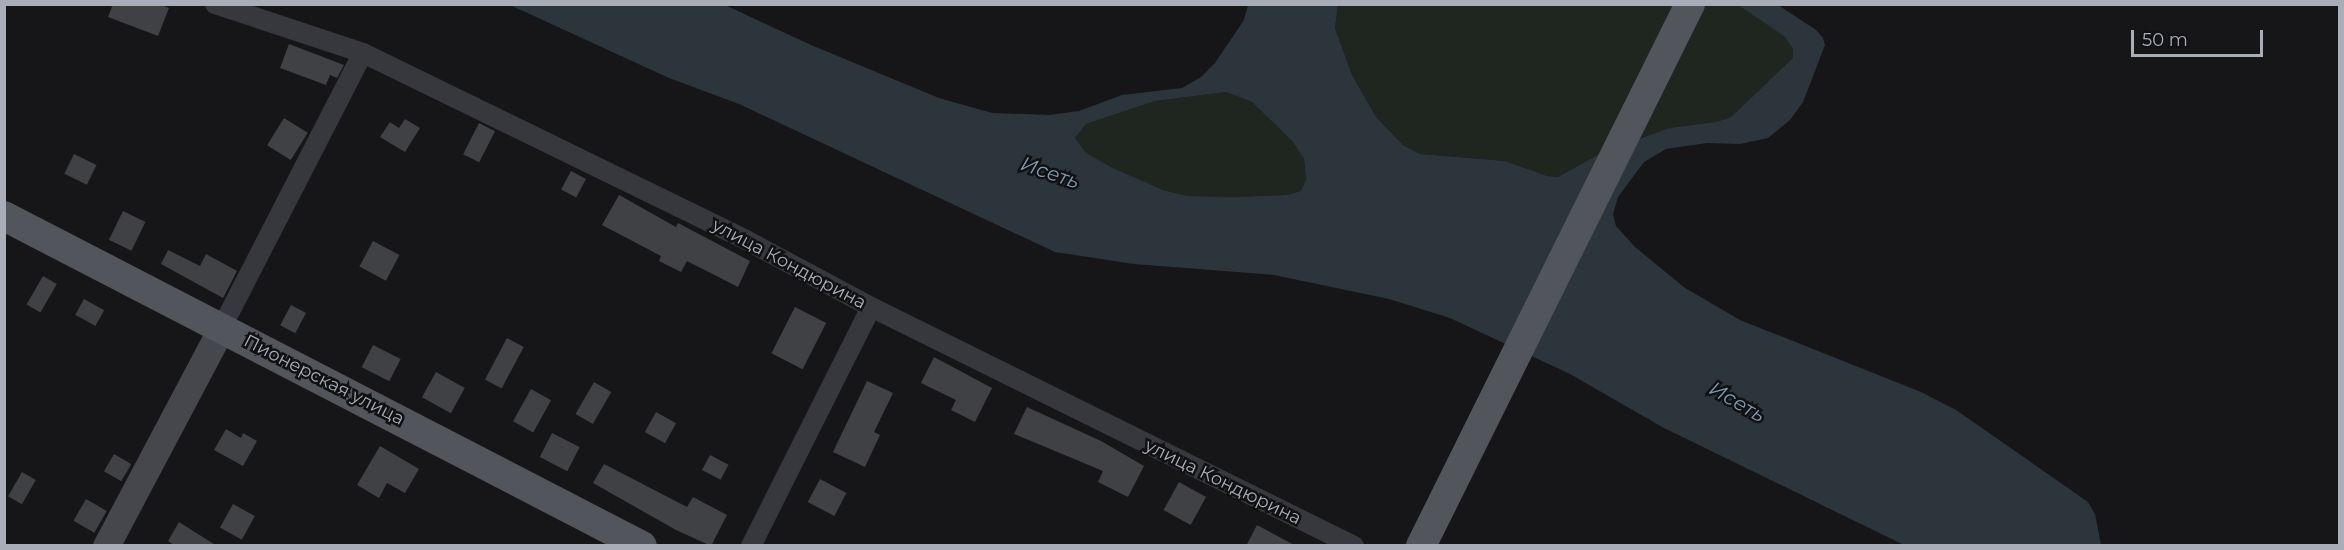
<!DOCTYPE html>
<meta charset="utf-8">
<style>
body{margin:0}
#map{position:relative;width:2344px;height:550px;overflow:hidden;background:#161618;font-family:Montserrat,sans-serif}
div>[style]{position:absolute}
.green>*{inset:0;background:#1e261f}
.water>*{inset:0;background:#2c353c}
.building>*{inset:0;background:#404145;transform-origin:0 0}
.minor>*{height:20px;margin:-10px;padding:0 10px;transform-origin:10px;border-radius:10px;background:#37383d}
.secondary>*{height:27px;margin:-13.5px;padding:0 13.5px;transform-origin:13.5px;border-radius:13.5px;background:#45474d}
.primary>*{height:30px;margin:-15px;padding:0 15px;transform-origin:15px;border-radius:15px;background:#53555c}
span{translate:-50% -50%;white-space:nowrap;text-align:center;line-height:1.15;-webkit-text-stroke:5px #111113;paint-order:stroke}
.street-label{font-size:18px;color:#a8adb8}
.water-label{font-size:20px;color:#7f9bb3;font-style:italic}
.frame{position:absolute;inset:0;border:6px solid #a8adb8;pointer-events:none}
.scale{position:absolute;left:2131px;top:30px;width:132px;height:27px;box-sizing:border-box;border:3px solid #a8adb8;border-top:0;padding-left:8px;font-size:18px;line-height:21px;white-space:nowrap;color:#a8adb8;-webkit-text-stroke:4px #111113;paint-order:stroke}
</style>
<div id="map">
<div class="green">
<div style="clip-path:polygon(1338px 5px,1738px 5px,1785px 37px,1793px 49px,1793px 58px,1731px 117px,1716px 122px,1669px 128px,1601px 153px,1558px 177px,1547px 176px,1505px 161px,1420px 154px,1403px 145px,1376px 117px,1352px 75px,1335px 28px)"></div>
<div style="clip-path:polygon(1226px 92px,1252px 102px,1293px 142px,1304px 159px,1306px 179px,1301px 191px,1287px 195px,1233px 197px,1188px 196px,1163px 190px,1113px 168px,1085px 153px,1075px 138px,1086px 124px,1155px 101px)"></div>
</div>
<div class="water">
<div style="clip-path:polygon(evenodd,510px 5px,725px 5px,811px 45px,939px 98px,992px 113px,1049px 115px,1079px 111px,1122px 95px,1182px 88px,1201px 77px,1215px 63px,1244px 20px,1248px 5px,1338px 5px,1335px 28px,1352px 75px,1376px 117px,1403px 145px,1420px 154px,1505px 161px,1547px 176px,1558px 177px,1601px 153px,1669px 128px,1716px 122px,1731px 117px,1793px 58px,1793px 49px,1785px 37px,1738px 5px,1778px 5px,1816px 30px,1823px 38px,1825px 45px,1803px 102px,1790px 120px,1768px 138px,1740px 144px,1707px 143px,1666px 149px,1644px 162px,1618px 197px,1613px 214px,1616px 226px,1635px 247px,1685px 288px,1740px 320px,1921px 392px,1956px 410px,2088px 502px,2095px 514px,2101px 545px,1904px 545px,1664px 428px,1570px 374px,1450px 318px,1389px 299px,1274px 275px,1134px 264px,1055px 252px,739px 104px,669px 78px,510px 5px,1226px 92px,1252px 102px,1293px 142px,1304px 159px,1306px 179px,1301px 191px,1287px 195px,1233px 197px,1188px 196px,1163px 190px,1113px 168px,1086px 153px,1075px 138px,1086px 124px,1155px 101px,1226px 92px)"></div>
</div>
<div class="building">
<div style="clip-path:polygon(113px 4px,159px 4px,169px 8px,158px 36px,108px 17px)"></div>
<div style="clip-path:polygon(289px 44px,344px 65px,337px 78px,330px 75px,326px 85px,280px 68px)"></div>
<div style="left:284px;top:118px;width:28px;height:32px;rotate:32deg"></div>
<div style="clip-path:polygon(405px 119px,420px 128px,405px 152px,380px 137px,390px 122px,399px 128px)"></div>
<div style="left:479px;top:123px;width:18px;height:35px;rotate:27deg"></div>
<div style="left:74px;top:154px;width:25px;height:22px;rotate:26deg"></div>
<div style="left:571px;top:171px;width:17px;height:21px;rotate:28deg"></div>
<div style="clip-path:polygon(619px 195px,676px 227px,678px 223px,750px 261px,738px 287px,687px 261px,681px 272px,659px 261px,661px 256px,602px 225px)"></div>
<div style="left:123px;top:211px;width:25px;height:32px;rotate:26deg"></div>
<div style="left:373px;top:241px;width:30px;height:29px;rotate:28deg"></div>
<div style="clip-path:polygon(168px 250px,200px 266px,206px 254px,237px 271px,223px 298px,161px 264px)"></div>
<div style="left:43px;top:276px;width:16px;height:33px;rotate:30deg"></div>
<div style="left:84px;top:299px;width:23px;height:18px;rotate:29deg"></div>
<div style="left:291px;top:305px;width:17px;height:23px;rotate:28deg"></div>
<div style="left:795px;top:307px;width:35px;height:52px;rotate:27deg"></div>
<div style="left:507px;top:338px;width:19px;height:47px;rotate:28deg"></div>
<div style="left:373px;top:345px;width:31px;height:25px;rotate:27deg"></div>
<div style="clip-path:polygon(934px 357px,992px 388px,975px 422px,951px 410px,956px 400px,921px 383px)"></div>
<div style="left:436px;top:372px;width:33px;height:29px;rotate:29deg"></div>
<div style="clip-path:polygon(867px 381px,893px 393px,874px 432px,880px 435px,865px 467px,833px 452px)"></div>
<div style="left:594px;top:382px;width:20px;height:37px;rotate:30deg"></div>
<div style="left:531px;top:389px;width:23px;height:37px;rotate:29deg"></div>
<div style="clip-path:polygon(1027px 407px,1101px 441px,1144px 466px,1128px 497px,1098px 482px,1103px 471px,1014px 434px)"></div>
<div style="left:656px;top:412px;width:23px;height:23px;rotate:29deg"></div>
<div style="clip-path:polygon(226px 429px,241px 438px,243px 433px,257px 441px,243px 466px,214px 450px)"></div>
<div style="left:552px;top:433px;width:31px;height:27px;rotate:27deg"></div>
<div style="clip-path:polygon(380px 446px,419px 469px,405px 493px,387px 483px,379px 498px,357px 485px)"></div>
<div style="left:114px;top:454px;width:20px;height:20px;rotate:30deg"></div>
<div style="left:710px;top:455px;width:21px;height:17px;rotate:28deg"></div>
<div style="clip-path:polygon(604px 464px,687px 507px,693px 497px,727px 515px,711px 546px,676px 530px,593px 483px)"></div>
<div style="left:22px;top:472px;width:16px;height:28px;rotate:30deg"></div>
<div style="left:820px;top:479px;width:30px;height:26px;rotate:28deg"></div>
<div style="left:1179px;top:482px;width:31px;height:32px;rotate:29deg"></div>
<div style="left:86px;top:499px;width:24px;height:25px;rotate:30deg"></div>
<div style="left:233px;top:504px;width:25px;height:27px;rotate:29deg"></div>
<div style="clip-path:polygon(179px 522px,217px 546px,175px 546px,168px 541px)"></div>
<div style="clip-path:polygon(1257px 525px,1296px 546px,1246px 546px)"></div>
</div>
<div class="minor">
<div style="left:215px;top:4px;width:156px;rotate:18.3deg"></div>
<div style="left:363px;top:53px;width:426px;rotate:26deg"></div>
<div style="left:746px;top:240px;width:142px;rotate:28.2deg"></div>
<div style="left:871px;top:307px;width:539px;rotate:26.33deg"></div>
<div style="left:222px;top:327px;width:308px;rotate:-62.8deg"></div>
<div style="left:751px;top:546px;width:267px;rotate:-63.3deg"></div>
</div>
<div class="secondary">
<div style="left:106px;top:546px;width:248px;rotate:-62.1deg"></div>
</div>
<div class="primary">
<div style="left:4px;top:216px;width:718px;rotate:27.35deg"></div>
<div style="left:1421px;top:546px;width:605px;rotate:-63.6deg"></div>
</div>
<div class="street-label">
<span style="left:789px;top:264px;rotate:28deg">улица Кондюрина</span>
<span style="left:324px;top:380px;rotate:27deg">Пионерская улица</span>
<span style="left:1223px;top:482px;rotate:26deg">улица Кондюрина</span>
</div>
<div class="water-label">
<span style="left:1050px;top:173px;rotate:19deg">Исеть</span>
<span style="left:1737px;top:402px;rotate:30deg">Исеть</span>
</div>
<div class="frame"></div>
<div class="scale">50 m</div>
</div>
